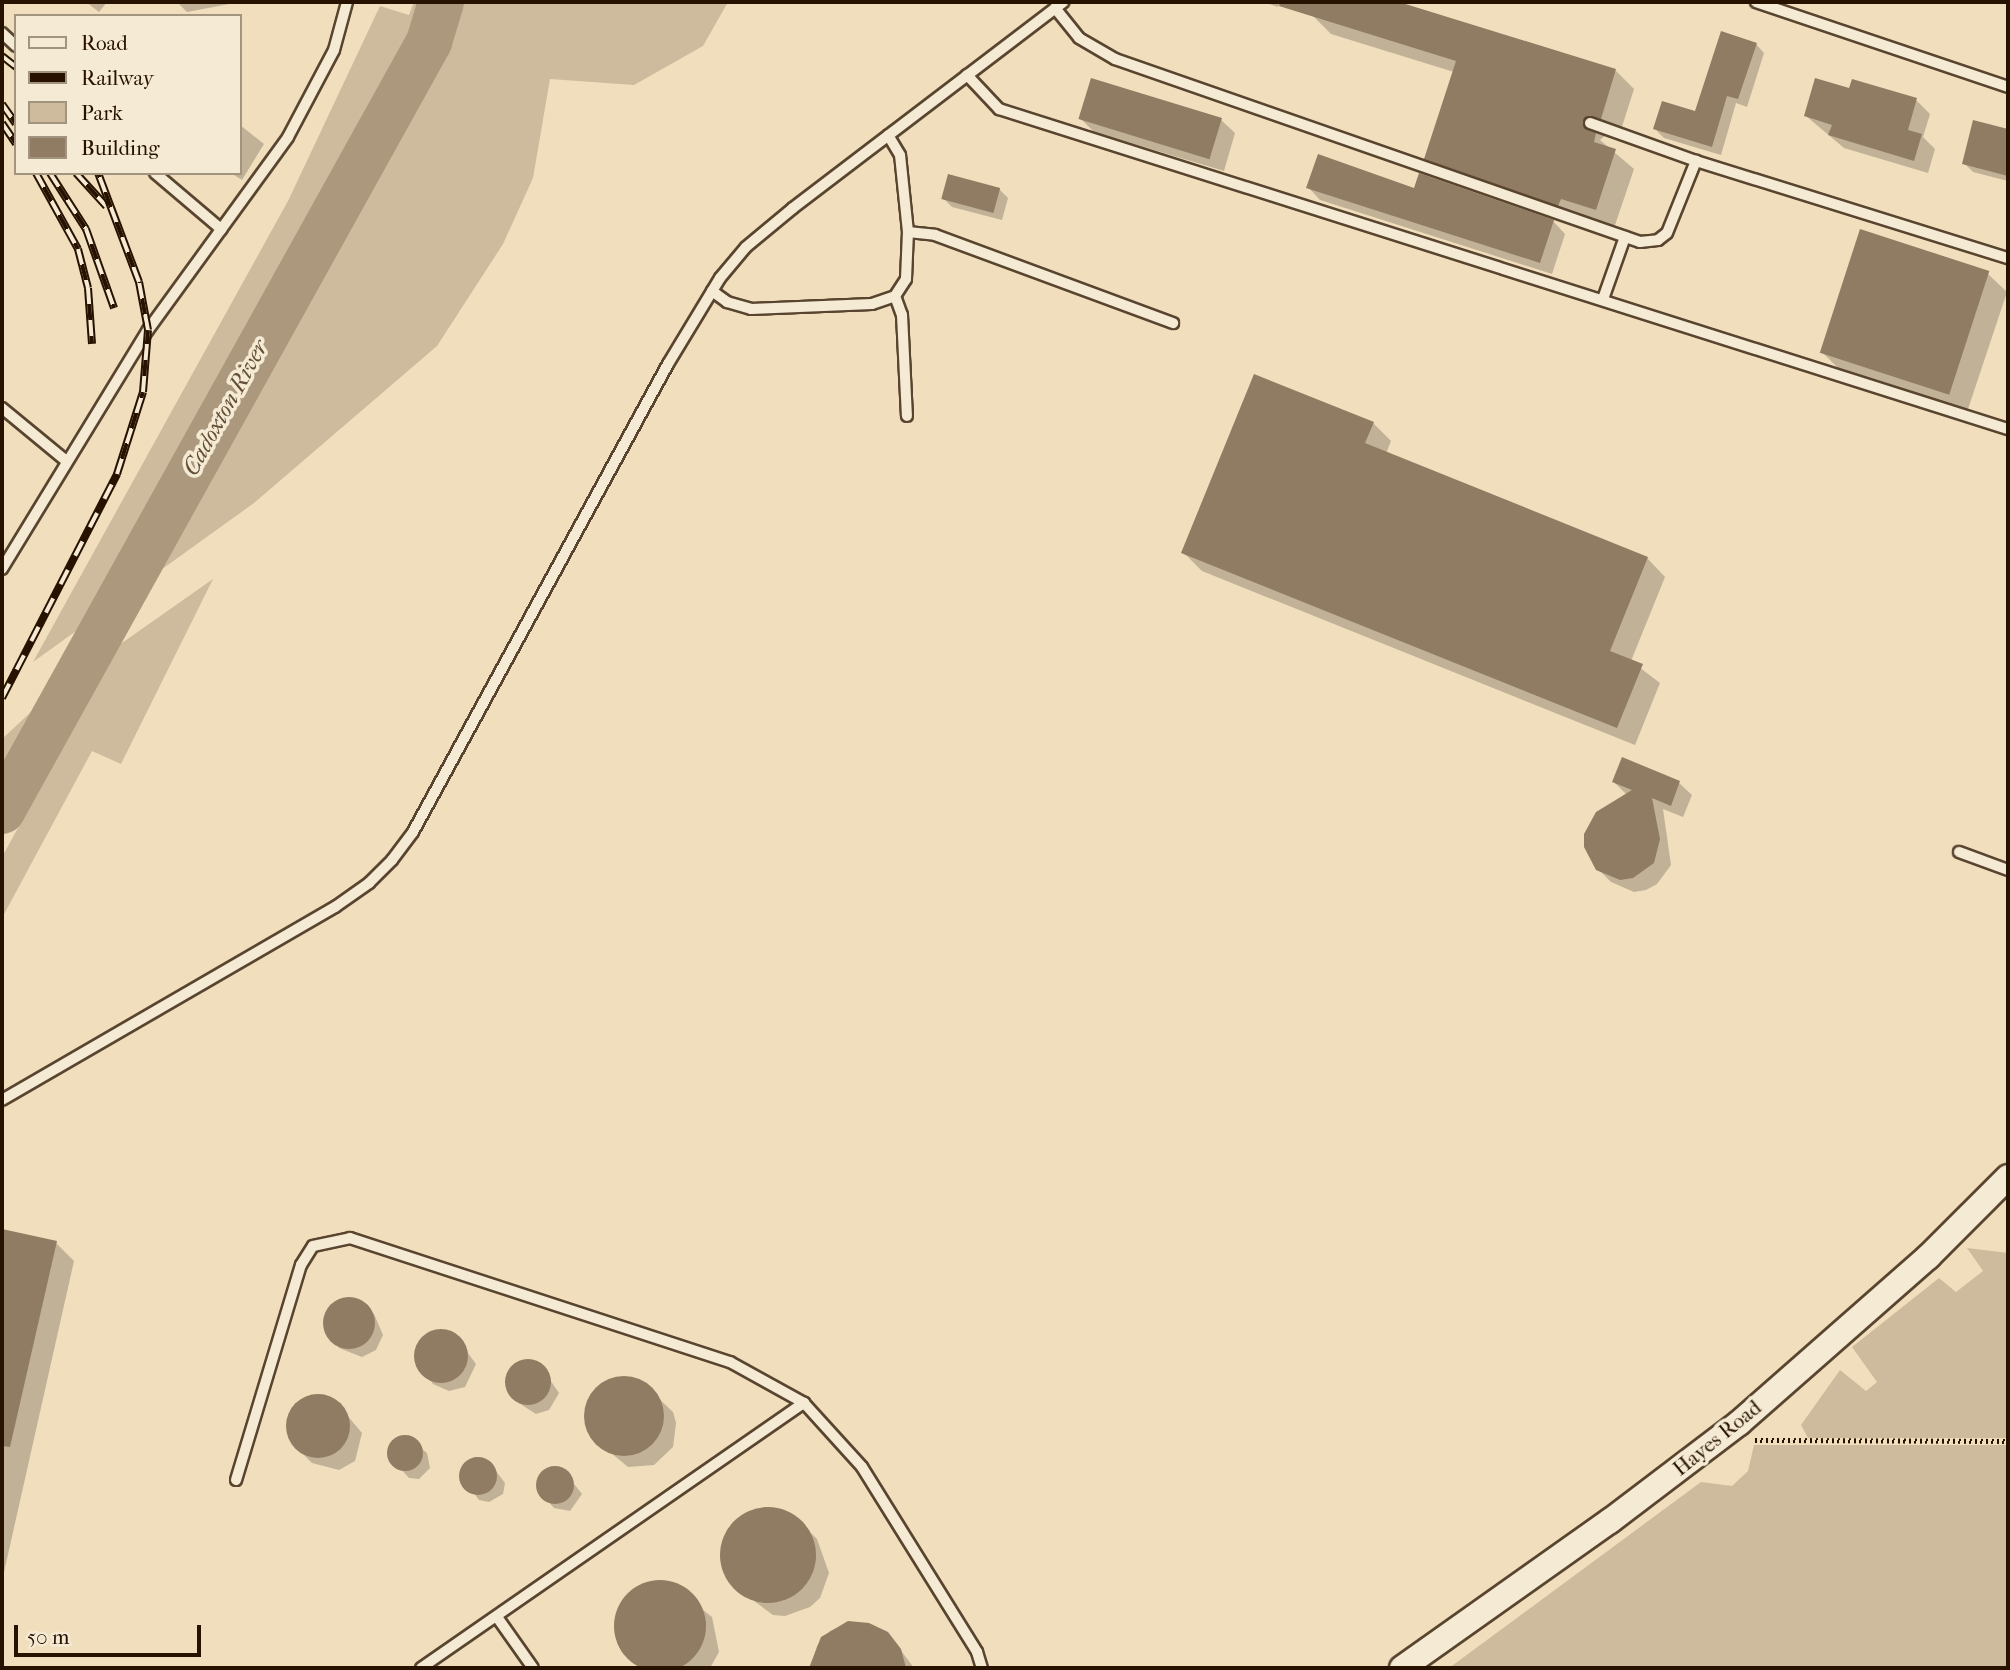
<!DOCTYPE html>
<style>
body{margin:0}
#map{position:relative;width:2010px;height:1670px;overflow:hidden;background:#f0debd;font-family:"IM FELL French Canon",serif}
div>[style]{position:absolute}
.green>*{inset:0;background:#cebb9d}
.shadow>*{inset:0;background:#0003}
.river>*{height:46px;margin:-23px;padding:0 23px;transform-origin:23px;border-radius:23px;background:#ac997d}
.building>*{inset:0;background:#907c62;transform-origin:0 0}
.round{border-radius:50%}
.path>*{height:4.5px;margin-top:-2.25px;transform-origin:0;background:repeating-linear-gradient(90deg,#271200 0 2px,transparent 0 5.5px)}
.roads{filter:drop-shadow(2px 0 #59452f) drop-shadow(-2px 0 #59452f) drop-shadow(0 2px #59452f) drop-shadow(0 -2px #59452f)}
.service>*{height:10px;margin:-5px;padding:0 5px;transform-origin:5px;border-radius:5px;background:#f5ead4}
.tertiary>*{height:24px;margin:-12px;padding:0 12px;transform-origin:12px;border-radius:12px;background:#f5ead4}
.rail>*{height:8px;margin-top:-4px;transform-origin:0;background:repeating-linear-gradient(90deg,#f5ead4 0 16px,#271200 0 32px);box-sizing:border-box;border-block:2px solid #271200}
span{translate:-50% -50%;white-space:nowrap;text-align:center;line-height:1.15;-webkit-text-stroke:7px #f5ead4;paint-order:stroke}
.street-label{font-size:21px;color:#271200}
.water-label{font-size:23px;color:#634f38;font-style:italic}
.frame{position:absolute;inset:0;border:4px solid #271200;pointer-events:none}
.legend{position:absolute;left:14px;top:14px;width:228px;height:161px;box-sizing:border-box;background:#f5ead4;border:2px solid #a3947f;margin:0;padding:9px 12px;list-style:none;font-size:21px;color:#271200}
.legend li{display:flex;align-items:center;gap:14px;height:35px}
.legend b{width:35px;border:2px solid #a3947f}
.scale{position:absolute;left:14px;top:1625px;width:187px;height:32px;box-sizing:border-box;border:4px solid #271200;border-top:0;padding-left:9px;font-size:21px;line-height:24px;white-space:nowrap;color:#271200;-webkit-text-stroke:5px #f5ead4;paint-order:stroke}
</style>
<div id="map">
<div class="green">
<div style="clip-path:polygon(414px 2px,728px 2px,703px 46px,634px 85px,550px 79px,533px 178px,503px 244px,437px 346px,254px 503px,33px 662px,288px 201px,380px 6px,409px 15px)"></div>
<div style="clip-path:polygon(213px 579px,121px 764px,92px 751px,2px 918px,2px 857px,119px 645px)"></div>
<div style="clip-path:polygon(32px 711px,2px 765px,2px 739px)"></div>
<div style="clip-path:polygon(1967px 1248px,2008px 1253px,2008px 1438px,1808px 1438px,1801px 1425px,1840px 1370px,1866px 1391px,1877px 1382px,1852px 1347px,1939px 1278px,1956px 1292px,1983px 1271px)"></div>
<div style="clip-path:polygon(1754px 1445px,2008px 1445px,2008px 1668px,1449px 1668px,1701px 1482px,1732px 1486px,1748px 1471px)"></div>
</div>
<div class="shadow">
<div style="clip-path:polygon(86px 2px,107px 2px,99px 12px)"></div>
<div style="clip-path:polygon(177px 2px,240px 2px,187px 12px)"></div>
<div style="clip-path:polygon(1263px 2px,1280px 2px,1278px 7px)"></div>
<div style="clip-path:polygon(1317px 2px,1393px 2px,1615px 70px,1634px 89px,1619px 136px,1608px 133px,1600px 140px,1634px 169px,1614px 228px,1444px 177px,1426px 158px,1454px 72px,1331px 34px,1313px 16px)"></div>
<div style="clip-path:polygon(1756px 44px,1764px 53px,1747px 107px,1736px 103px,1721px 155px,1664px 138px,1655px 129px,1696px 113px)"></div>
<div style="clip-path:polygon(1850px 90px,1916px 100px,1930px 114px,1923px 137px,1935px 149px,1928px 173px,1844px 148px,1806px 116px)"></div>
<div style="clip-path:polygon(1080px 118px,1221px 120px,1235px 133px,1224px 171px,1094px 132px)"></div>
<div style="clip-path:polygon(1974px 122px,2008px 131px,2008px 181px,1973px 172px,1964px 163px)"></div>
<div style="clip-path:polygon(240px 125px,264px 144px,242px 180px,231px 173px,240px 173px)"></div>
<div style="clip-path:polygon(1308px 187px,1553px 221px,1565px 234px,1552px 274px,1320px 200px)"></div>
<div style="clip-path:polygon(999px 189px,1008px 198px,1002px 220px,952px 207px,943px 198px)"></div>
<div style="clip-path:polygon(1988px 274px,2007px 292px,1967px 412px,1840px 370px,1821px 351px)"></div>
<div style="clip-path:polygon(1373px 423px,1391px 441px,1386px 454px,1647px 558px,1665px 577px,1631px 661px,1660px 683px,1635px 745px,1202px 571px,1183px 552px)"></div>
<div style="clip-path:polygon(1623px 760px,1679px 783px,1692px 795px,1683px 817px,1663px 809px,1671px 865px,1657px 884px,1646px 890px,1634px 892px,1611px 882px,1598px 869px,1628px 796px,1614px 782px)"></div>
<div style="clip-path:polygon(2px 1230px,56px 1243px,74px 1261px,2px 1581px)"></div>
<div style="clip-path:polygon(350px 1299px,374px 1314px,383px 1335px,376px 1350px,362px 1357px,339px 1348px,324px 1323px,335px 1303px)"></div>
<div style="clip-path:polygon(438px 1330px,454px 1334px,476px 1364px,465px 1387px,449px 1391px,433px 1384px,416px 1360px,424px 1337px)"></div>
<div style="clip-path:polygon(525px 1361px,539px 1364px,559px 1393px,549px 1410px,536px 1414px,514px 1400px,506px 1381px,512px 1368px)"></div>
<div style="clip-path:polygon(616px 1378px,640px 1381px,673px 1412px,676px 1423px,673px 1447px,654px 1465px,628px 1467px,593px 1438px,586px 1413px,589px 1400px,605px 1382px)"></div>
<div style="clip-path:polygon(316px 1396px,336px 1402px,362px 1433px,355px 1461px,339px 1470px,312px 1463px,298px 1449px,289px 1422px,297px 1405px)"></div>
<div style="clip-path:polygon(409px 1438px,427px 1453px,430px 1468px,419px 1479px,409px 1478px,390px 1457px,398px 1439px)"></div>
<div style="clip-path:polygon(479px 1459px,490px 1463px,505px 1483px,503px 1494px,489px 1502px,479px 1500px,461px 1476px,468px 1462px)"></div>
<div style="clip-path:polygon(551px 1468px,563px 1470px,582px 1494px,570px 1511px,554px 1508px,538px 1490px,542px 1474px)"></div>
<div style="clip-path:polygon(772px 1509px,803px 1525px,817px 1539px,829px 1573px,820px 1598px,810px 1607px,785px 1616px,773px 1615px,735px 1587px,727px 1576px,723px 1551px,739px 1520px)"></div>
<div style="clip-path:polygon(669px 1583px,712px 1617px,719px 1652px,710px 1668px,642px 1668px,623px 1654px,617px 1643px,616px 1618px,635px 1590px)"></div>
<div style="clip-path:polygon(849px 1623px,894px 1641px,914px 1668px,811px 1668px,817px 1646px,830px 1631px)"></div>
</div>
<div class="river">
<div style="left:2px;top:811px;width:880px;rotate:-60.96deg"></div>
<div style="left:429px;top:42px;width:42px;rotate:-73.3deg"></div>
</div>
<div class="building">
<div style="clip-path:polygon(1280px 2px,1399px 2px,1616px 69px,1601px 119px,1589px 116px,1583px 121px,1585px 128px,1596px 133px,1594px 142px,1616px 149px,1596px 210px,1561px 199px,1558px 206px,1424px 159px,1456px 61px,1279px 6px)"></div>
<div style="clip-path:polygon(1721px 31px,1757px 43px,1738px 99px,1727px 96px,1712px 147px,1653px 129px,1662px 101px,1695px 111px)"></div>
<div style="left:1091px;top:78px;width:137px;height:43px;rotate:17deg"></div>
<div style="clip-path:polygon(1815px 78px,1849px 88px,1852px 79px,1917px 98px,1908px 130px,1922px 134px,1914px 161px,1828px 135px,1832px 125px,1804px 116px)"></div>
<div style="clip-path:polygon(1973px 120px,2008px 129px,2008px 176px,1962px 164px)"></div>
<div style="clip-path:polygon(1318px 154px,1414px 188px,1419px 173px,1554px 220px,1540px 263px,1306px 188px)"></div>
<div style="left:948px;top:174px;width:54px;height:26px;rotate:15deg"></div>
<div style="left:1860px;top:229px;width:136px;height:130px;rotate:18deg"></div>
<div style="clip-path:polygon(1254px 374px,1374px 422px,1365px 443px,1648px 557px,1610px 651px,1643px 664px,1617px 728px,1181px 553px)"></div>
<div style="clip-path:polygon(1622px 757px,1680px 781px,1671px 806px,1652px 798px,1660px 839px,1654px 863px,1633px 878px,1620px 880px,1596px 870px,1584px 847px,1584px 834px,1596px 812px,1632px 790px,1612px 782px)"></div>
<div style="clip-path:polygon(2px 1229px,57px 1241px,10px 1447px,2px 1446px)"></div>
<div class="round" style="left:323px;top:1297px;width:52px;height:52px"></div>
<div class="round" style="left:414px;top:1329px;width:54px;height:54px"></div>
<div class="round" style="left:505px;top:1359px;width:46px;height:46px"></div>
<div class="round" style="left:584px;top:1376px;width:80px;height:80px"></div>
<div class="round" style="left:286px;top:1394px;width:64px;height:64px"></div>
<div class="round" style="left:387px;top:1435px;width:36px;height:36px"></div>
<div class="round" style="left:459px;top:1457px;width:38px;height:38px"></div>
<div class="round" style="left:536px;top:1466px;width:38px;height:38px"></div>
<div class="round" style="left:720px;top:1507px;width:96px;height:96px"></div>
<div class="round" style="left:614px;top:1580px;width:92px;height:92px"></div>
<div style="clip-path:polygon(848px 1621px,869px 1623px,888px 1632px,901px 1649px,906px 1668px,809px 1668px,821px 1637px)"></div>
</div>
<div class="path">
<div style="left:1755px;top:1440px;width:253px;rotate:0.2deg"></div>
</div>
<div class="roads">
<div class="service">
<div style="left:1756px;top:2px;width:266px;rotate:18.6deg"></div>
<div style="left:1055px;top:8px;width:38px;rotate:51deg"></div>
<div style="left:1079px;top:38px;width:42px;rotate:30.3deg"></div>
<div style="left:1115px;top:59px;width:556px;rotate:19.22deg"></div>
<div style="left:1640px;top:242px;width:18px;rotate:-6deg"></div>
<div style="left:1658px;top:240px;width:11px;rotate:-38deg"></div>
<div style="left:1667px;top:233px;width:78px;rotate:-68.1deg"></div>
<div style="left:2px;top:33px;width:19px;rotate:43deg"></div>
<div style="left:967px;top:75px;width:47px;rotate:46.7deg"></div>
<div style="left:999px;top:109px;width:1059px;rotate:17.6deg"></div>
<div style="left:1590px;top:123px;width:113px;rotate:19.7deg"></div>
<div style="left:1696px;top:161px;width:327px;rotate:17.3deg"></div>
<div style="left:155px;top:173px;width:87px;rotate:40.3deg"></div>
<div style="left:908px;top:232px;width:27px;rotate:6deg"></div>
<div style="left:935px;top:235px;width:254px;rotate:20.3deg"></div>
<div style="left:712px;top:291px;width:19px;rotate:36deg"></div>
<div style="left:727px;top:302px;width:25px;rotate:16deg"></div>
<div style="left:751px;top:309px;width:121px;rotate:-2.4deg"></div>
<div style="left:872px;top:304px;width:24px;rotate:-19deg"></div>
<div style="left:895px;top:296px;width:20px;rotate:-57deg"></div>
<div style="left:906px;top:279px;width:47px;rotate:-87.6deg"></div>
<div style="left:908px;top:232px;width:77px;rotate:-95.9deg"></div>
<div style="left:900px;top:155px;width:23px;rotate:-121deg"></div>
<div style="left:895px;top:296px;width:20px;rotate:70deg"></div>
<div style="left:902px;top:315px;width:101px;rotate:87.2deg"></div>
<div style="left:1603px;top:299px;width:66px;rotate:-70.5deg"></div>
<div style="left:2px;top:408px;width:82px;rotate:39.5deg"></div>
<div style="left:2px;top:569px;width:280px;rotate:-58.6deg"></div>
<div style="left:148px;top:330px;width:238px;rotate:-54deg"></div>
<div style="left:288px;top:137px;width:98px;rotate:-62.1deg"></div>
<div style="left:334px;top:50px;width:50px;rotate:-74.8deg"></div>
<div style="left:1959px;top:852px;width:52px;rotate:20.2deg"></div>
<div style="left:2px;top:1100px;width:385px;rotate:-30.1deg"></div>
<div style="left:335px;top:907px;width:42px;rotate:-35.2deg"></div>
<div style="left:369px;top:883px;width:33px;rotate:-45deg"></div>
<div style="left:392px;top:860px;width:35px;rotate:-53deg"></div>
<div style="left:413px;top:832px;width:533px;rotate:-61.42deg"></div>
<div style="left:668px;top:364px;width:100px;rotate:-58.8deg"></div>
<div style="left:720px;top:278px;width:40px;rotate:-50deg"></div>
<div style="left:746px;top:247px;width:61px;rotate:-39.7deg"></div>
<div style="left:793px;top:208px;width:340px;rotate:-37.3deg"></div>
<div style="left:236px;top:1480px;width:225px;rotate:-73.2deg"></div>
<div style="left:301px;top:1265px;width:22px;rotate:-58deg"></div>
<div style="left:313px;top:1246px;width:38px;rotate:-12deg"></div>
<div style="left:350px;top:1238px;width:400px;rotate:18.1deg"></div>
<div style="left:730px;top:1362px;width:85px;rotate:29deg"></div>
<div style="left:804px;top:1403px;width:86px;rotate:47.8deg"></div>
<div style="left:862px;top:1467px;width:218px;rotate:58.1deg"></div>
<div style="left:977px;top:1652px;width:17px;rotate:73deg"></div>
<div style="left:497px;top:1617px;width:62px;rotate:54.8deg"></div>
<div style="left:421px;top:1668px;width:466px;rotate:-34.7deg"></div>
</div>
<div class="tertiary">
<div style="left:1402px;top:1668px;width:255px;rotate:-35.3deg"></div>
<div style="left:1610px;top:1521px;width:162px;rotate:-37.2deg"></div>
<div style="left:1739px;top:1423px;width:252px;rotate:-41.3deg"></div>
<div style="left:1928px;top:1257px;width:113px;rotate:-45deg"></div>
</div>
</div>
<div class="rail">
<div style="left:2px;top:56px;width:18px;rotate:38deg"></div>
<div style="left:2px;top:104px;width:24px;rotate:55deg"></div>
<div style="left:2px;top:123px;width:25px;rotate:56deg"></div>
<div style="left:36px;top:173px;width:87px;rotate:61.1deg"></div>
<div style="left:78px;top:249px;width:40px;rotate:75.6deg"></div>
<div style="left:88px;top:288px;width:56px;rotate:85.9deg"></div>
<div style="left:50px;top:173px;width:67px;rotate:57.3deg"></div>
<div style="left:86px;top:229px;width:84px;rotate:70.5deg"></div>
<div style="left:76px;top:173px;width:45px;rotate:47.7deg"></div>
<div style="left:2px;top:698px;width:252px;rotate:-62.8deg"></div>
<div style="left:117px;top:474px;width:86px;rotate:-72.4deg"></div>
<div style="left:143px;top:392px;width:62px;rotate:-85.4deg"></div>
<div style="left:148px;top:330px;width:49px;rotate:-100.6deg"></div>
<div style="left:139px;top:282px;width:116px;rotate:-110.6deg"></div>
</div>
<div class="street-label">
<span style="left:1717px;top:1438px;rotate:-39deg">Hayes Road</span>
</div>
<div class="water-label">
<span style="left:226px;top:408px;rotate:-61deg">Cadoxton River</span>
</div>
<div class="frame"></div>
<ul class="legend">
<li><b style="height:9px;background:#f5ead4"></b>Road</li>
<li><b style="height:9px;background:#271200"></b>Railway</li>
<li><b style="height:19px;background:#cebb9d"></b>Park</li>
<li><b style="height:19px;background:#907c62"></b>Building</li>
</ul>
<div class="scale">50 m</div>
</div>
